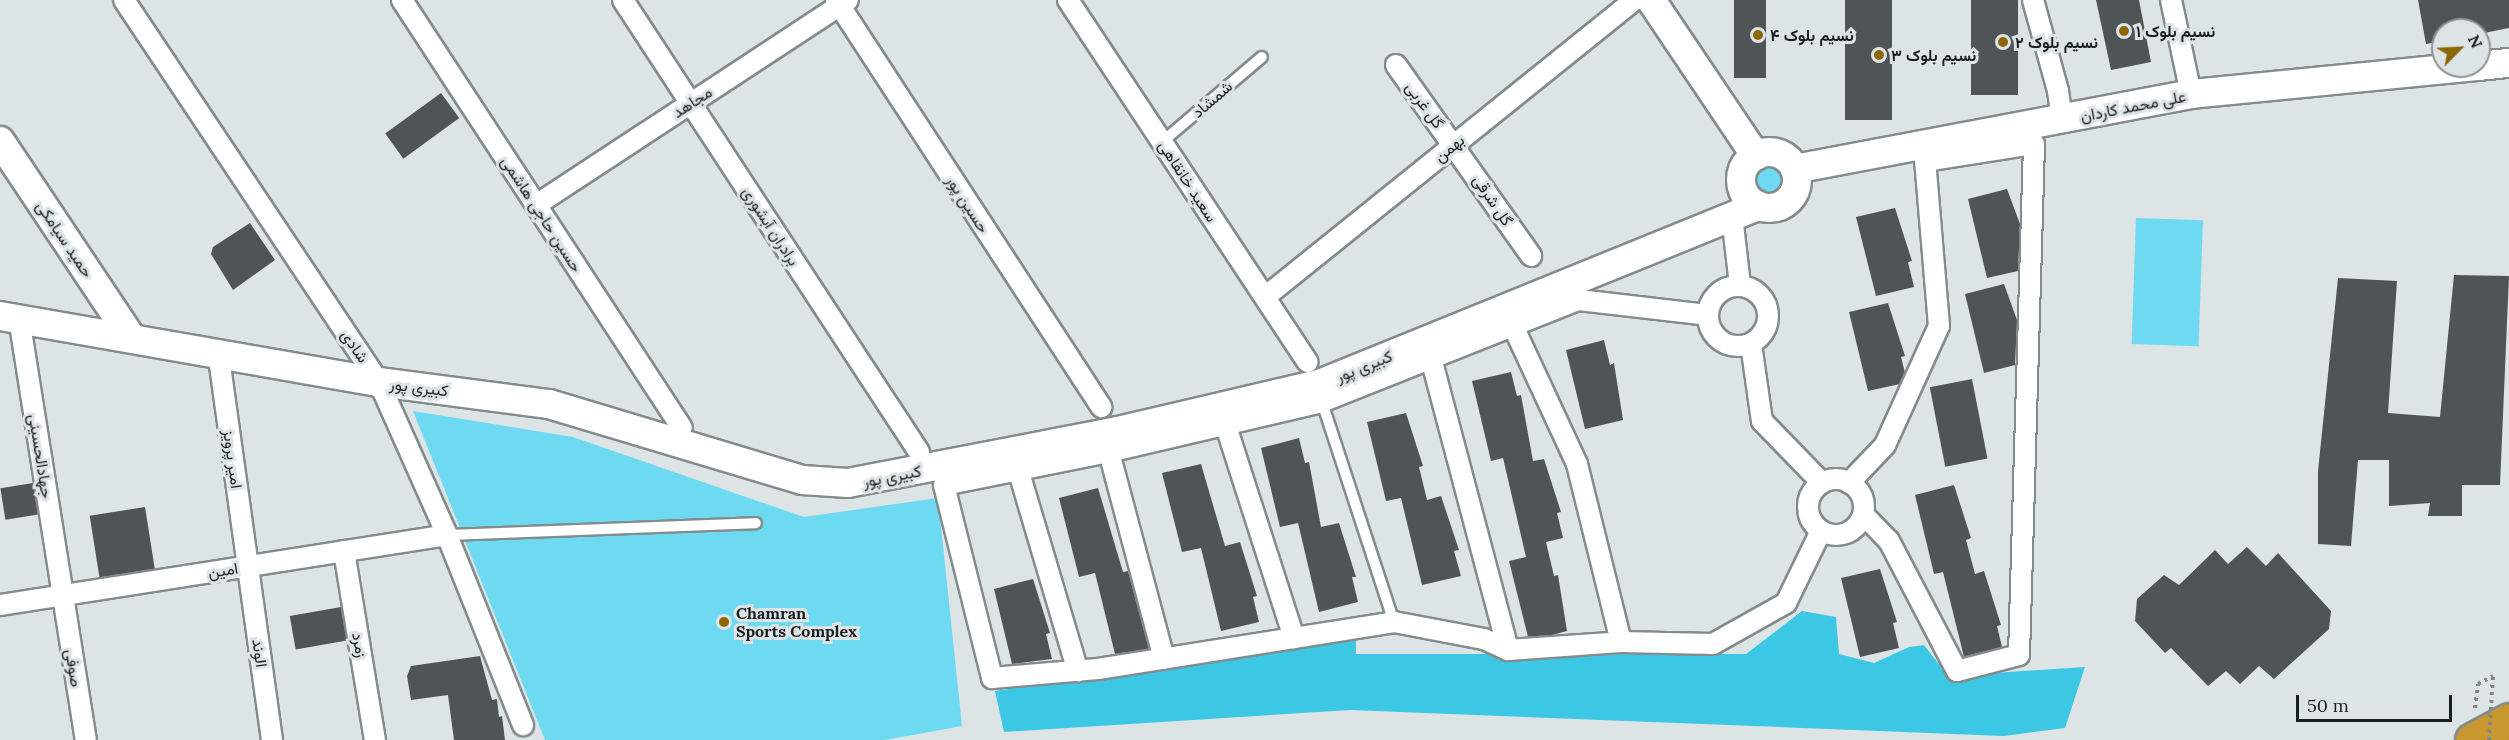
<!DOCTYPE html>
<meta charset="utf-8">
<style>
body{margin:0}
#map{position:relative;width:2509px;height:740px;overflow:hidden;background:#dce4e5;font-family:Lora,Vazirmatn,serif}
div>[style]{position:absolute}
.green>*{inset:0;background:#6ddaf2;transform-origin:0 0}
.round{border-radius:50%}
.forest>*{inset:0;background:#3cc8e4}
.building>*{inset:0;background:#4f5557;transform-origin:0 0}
.path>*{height:4px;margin-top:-2px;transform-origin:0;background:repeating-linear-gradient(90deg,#7f8485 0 3px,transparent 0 7.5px)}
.roads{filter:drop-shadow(2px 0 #848b8c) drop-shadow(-2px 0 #848b8c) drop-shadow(0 2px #848b8c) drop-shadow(0 -2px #848b8c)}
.lane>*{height:10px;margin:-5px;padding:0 5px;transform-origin:5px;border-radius:5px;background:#fff}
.street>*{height:20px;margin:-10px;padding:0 10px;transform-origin:10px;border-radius:10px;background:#fff}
.street>.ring{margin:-10px;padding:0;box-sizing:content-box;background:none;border:20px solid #fff;border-radius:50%}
.secondary>*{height:28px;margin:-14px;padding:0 14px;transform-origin:14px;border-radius:14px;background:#fff}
.secondary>.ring{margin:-14px;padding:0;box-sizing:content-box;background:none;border:28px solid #fff;border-radius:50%}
.highway>*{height:33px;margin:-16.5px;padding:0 16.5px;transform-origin:16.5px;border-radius:16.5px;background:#c99730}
.path-bridge>*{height:4px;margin-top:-2px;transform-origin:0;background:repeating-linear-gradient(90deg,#7f8485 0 3px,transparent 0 7.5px)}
.dots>*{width:16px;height:16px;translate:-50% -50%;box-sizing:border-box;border:3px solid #dce4e5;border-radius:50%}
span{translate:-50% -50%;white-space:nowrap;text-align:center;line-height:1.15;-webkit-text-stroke:6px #dce4e5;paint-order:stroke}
.poi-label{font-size:16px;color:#1a1d1d;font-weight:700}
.left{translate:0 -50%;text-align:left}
.street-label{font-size:16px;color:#1a1d1d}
.north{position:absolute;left:2431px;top:18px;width:60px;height:60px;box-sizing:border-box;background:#dce4e5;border:2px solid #8e9495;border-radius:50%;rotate:66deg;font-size:16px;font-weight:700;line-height:24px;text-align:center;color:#1a1d1d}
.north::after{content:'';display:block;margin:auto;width:21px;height:27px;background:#8d6608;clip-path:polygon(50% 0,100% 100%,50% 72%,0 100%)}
.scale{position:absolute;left:2296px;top:695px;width:156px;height:27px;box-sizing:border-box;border:3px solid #1a1d1d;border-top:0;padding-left:8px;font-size:18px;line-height:21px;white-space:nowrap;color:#1a1d1d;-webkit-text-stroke:4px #dce4e5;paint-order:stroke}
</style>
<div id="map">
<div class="green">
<div class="round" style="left:1751px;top:162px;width:38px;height:38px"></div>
<div style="left:2136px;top:218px;width:67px;height:126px;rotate:2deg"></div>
<div style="clip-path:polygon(413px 411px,573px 437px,804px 517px,938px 498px,962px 726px,885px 740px,545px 740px)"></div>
</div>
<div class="forest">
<div style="clip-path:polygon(1802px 611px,1836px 617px,1839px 654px,1874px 663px,1909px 647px,1924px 645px,1948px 676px,2085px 667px,2065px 728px,2004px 736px,1350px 710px,1004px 732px,995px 691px,1356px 637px,1356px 654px,1746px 654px)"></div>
</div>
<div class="building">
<div style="left:1734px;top:0;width:32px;height:78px"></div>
<div style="left:1845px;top:0;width:47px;height:120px"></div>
<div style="left:1971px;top:0;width:47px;height:95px"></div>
<div style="clip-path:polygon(2096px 0,2139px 0,2151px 62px,2111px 70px)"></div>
<div style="clip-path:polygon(2418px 0,2509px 0,2509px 28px,2479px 34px,2479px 30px,2443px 30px,2443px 41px,2426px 44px)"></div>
<div style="left:441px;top:93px;width:31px;height:69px;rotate:54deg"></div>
<div style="clip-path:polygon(2007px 189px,2020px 224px,2018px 271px,1987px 278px,1968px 199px)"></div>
<div style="clip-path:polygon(1895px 208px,1912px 261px,1908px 262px,1914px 287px,1876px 296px,1856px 217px)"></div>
<div style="clip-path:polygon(250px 223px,275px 260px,233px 290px,211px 254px,213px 247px)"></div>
<div style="clip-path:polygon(2454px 275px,2509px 276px,2500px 485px,2462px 485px,2462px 516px,2428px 516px,2430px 503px,2389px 506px,2389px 460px,2358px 460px,2351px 546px,2318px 544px,2318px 471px,2338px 278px,2397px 281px,2388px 413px,2440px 417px)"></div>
<div style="clip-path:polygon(2004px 284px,2017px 320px,2015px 365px,1984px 373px,1965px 294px)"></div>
<div style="clip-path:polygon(1888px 303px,1905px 356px,1901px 357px,1905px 373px,1900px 384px,1868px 391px,1849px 312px)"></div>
<div style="clip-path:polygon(1604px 340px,1610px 365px,1614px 363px,1623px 420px,1585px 429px,1566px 350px)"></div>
<div style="clip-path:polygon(1511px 372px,1517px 396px,1521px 395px,1533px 461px,1544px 459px,1561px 512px,1557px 513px,1563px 538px,1546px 542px,1554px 576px,1558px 575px,1567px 631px,1552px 635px,1528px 637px,1509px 561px,1526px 557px,1503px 458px,1491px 461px,1472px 381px)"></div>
<div style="left:1972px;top:379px;width:81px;height:43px;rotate:79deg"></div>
<div style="clip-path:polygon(1406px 413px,1423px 466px,1419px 467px,1427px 500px,1441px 496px,1459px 550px,1454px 551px,1461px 576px,1422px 585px,1401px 498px,1386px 501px,1367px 422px)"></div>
<div style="clip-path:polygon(1299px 438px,1305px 463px,1309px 462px,1321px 527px,1339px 523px,1356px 577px,1352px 577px,1358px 602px,1319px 612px,1298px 523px,1280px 527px,1261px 448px)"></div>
<div style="clip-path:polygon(1201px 464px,1225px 546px,1240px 542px,1257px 596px,1253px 597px,1259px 622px,1221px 631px,1201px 548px,1182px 552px,1162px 473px)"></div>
<div style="left:33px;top:483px;width:32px;height:33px;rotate:81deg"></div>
<div style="clip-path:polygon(1954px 485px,1971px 538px,1966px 540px,1975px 574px,1984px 571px,2001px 625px,1997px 626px,2002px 647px,1964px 657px,1943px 572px,1934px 574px,1915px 495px)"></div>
<div style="clip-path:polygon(1098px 488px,1123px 572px,1128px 571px,1149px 649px,1115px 654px,1095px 573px,1079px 577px,1059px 498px)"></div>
<div style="left:145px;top:507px;width:63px;height:56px;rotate:81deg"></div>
<div style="clip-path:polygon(2247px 547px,2266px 566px,2278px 553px,2331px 611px,2329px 629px,2274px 679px,2259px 666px,2240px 684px,2226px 671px,2208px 686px,2171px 648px,2165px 653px,2135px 621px,2137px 599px,2164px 575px,2179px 585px,2215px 550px,2228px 564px)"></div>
<div style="clip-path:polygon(1880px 569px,1897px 622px,1893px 623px,1899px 648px,1860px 657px,1841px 578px)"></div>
<div style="clip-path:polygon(1033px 579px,1050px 633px,1046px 634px,1052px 659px,1012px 664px,994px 589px)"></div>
<div style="left:341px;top:607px;width:34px;height:52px;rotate:80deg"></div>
<div style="clip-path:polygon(480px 656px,492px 700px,497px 699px,499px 717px,502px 716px,505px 740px,454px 740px,448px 695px,411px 700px,407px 676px,411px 666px)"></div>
</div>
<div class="path">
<div style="left:2475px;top:708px;width:24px;rotate:-83deg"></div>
<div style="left:2478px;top:684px;width:17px;rotate:-28deg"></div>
</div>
<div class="roads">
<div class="lane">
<div style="left:1162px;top:142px;width:131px;rotate:-40.4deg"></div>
<div style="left:1322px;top:402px;width:231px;rotate:71.9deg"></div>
<div style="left:447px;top:535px;width:309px;rotate:-2.2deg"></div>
</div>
<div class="street">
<div style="left:124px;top:0;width:459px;rotate:56.3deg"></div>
<div style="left:379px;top:382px;width:167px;rotate:66deg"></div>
<div style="left:447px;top:535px;width:205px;rotate:68.2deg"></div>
<div style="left:402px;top:0;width:511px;rotate:56.81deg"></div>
<div style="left:623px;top:0;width:540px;rotate:56.78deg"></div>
<div style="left:836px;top:0;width:486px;rotate:56.9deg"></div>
<div style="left:1068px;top:0;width:434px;rotate:56.5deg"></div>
<div style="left:2033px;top:0;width:94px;rotate:74.6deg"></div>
<div style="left:2058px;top:91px;width:28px;rotate:82deg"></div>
<div style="left:2171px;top:0;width:96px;rotate:78deg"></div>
<div style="left:1396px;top:65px;width:234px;rotate:54.7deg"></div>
<div style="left:536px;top:205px;width:373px;rotate:-33.3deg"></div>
<div style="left:1732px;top:216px;width:69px;rotate:83.4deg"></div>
<div class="ring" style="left:1708px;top:286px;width:40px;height:40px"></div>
<div style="left:1265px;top:297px;width:474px;rotate:-38.8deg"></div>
<div style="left:1708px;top:315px;width:131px;rotate:-173.4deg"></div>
<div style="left:1578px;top:300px;width:276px;rotate:158.3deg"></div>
<div style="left:1322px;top:402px;width:219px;rotate:166.8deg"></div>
<div style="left:1109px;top:452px;width:168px;rotate:168.7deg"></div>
<div style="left:944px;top:485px;width:199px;rotate:76deg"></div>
<div style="left:992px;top:678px;width:106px;rotate:-4.9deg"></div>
<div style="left:1098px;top:669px;width:300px;rotate:-9deg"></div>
<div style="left:1394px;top:622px;width:92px;rotate:10.7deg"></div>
<div style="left:1484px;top:639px;width:26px;rotate:25deg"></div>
<div style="left:1508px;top:650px;width:113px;rotate:-4deg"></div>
<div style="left:1621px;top:642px;width:92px;rotate:1.2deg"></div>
<div style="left:1713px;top:644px;width:84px;rotate:-29.3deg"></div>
<div style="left:1786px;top:603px;width:80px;rotate:-64.1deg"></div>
<div style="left:19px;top:318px;width:427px;rotate:81deg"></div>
<div style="left:1513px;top:326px;width:152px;rotate:65.1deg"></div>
<div style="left:1577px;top:464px;width:183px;rotate:76.1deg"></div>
<div style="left:1751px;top:344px;width:78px;rotate:81.9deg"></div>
<div style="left:1762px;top:421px;width:86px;rotate:45.9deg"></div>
<div style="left:218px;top:351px;width:393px;rotate:82.1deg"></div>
<div style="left:1431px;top:358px;width:302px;rotate:75.2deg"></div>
<div style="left:1225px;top:423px;width:226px;rotate:72.2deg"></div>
<div style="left:1109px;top:452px;width:214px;rotate:75.1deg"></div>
<div style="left:1018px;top:469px;width:211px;rotate:73.5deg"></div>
<div class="ring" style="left:1808px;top:479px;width:36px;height:36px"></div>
<div style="left:1849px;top:483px;width:52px;rotate:-46.5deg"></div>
<div style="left:1885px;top:445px;width:131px;rotate:-65.6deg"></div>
<div style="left:1939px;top:326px;width:166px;rotate:-94.8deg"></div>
<div style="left:1925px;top:161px;width:110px;rotate:-8.9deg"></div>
<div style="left:2034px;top:144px;width:511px;rotate:91.68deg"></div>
<div style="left:2019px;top:655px;width:64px;rotate:165.5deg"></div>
<div style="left:1957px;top:671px;width:147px;rotate:-117.6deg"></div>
<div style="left:1889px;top:541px;width:37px;rotate:-134deg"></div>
<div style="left:344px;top:551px;width:192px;rotate:80.7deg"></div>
<div style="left:0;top:605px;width:452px;rotate:-8.9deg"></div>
</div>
<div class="secondary">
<div style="left:1651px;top:0;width:188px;rotate:56.1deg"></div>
<div style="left:2479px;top:66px;width:30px;rotate:-6deg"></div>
<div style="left:0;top:141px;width:234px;rotate:56.3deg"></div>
<div class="ring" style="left:1741px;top:152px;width:28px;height:28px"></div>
<div style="left:1795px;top:169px;width:403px;rotate:-10.7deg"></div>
<div style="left:2191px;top:94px;width:286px;rotate:-5.6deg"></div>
<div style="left:0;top:316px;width:385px;rotate:9.9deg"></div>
<div style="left:379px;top:382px;width:171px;rotate:7.4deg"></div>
<div style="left:549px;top:404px;width:264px;rotate:16.7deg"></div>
<div style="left:802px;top:480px;width:46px;rotate:3.7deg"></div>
<div style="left:848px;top:483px;width:275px;rotate:-10.9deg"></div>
<div style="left:1118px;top:431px;width:210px;rotate:-13.2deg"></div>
<div style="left:1322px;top:383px;width:471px;rotate:-22.1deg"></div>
</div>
<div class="highway">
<div style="left:2472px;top:740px;width:42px;rotate:-28.4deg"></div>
</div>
</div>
<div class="path-bridge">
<div style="left:2489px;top:740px;width:64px;rotate:-86.4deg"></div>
</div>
<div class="dots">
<div style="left:2124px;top:31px;background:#8d6608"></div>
<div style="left:1758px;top:35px;background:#8d6608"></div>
<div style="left:2003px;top:42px;background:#8d6608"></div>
<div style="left:1879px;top:55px;background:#8d6608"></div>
<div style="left:724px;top:622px;background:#8d6608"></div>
</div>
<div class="poi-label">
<span class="left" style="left:2136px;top:31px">نسیم بلوک ۱</span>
<span class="left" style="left:1770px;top:35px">نسیم بلوک ۴</span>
<span class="left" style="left:2015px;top:42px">نسیم بلوک ۲</span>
<span class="left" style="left:1891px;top:55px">نسیم بلوک ۳</span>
<span class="left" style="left:736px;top:622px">Chamran<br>Sports Complex</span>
</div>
<div class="street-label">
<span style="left:1212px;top:99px;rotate:-41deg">شمشاد</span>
<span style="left:692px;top:102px;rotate:-33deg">مجاهد</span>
<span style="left:1425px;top:105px;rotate:54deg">گل غربی</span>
<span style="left:2133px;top:106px;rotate:-11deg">علی محمد کاردان</span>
<span style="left:1449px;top:148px;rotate:-39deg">بهمن</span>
<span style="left:1188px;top:181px;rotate:57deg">سعید خانقاهی</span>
<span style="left:1493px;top:200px;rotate:56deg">گل شرقی</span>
<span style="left:968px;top:204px;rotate:57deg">حسین پور</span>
<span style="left:542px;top:214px;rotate:57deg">حسین حاجی هاشمی</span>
<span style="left:771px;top:226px;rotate:57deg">برادران آبشوری</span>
<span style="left:65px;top:239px;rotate:56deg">حمید سیامکی</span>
<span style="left:355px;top:346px;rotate:56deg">شادی</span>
<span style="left:1364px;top:366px;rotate:-22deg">کبیری پور</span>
<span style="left:419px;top:387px;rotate:7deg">کبیری پور</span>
<span style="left:41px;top:456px;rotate:81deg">جهادالحسینی</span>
<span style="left:233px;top:459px;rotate:82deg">امیر پرویز</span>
<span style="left:892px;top:476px;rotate:-11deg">کبیری پور</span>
<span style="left:223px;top:570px;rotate:-9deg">امین</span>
<span style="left:360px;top:645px;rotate:80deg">زمرد</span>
<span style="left:260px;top:653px;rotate:82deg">الوند</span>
<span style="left:74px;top:668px;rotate:81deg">صوفی</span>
</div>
<div class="north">N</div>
<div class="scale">50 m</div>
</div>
